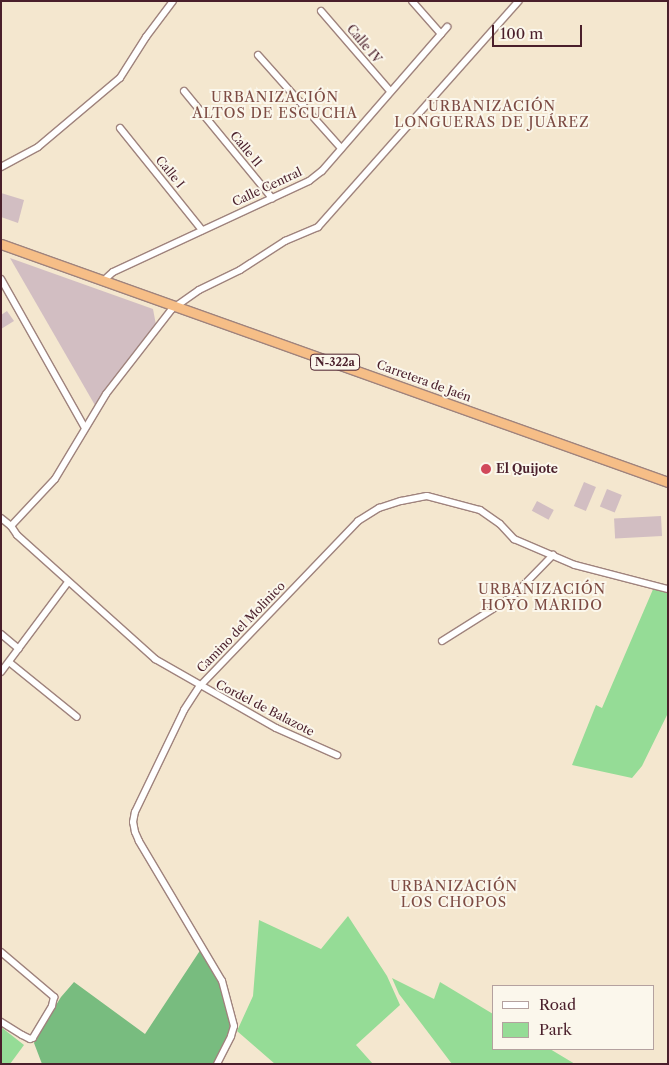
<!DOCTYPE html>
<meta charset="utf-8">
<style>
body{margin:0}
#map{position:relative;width:669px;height:1065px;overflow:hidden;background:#f4e7cf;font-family:"Libre Caslon Text",serif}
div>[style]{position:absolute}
.industrial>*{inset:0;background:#d2bec2;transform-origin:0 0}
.green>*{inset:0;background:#95dc96}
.forest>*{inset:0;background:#78bc7f}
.roads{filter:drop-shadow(1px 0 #9f837d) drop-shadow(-1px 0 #9f837d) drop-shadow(0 1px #9f837d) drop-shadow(0 -1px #9f837d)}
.minor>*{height:6px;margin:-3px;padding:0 3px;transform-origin:3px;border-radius:3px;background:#fff}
.highway>*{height:9px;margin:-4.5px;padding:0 4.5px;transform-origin:4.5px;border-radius:4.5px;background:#f6be87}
.dots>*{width:14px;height:14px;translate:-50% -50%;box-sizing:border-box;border:2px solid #fbf7ec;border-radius:50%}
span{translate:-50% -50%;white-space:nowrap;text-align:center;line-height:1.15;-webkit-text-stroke:4px #fbf7ec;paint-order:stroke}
.shield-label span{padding:1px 4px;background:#fbf7ec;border:1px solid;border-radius:4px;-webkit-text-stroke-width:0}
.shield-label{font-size:11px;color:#4a1f2b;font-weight:700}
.street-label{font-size:12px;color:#4a1f2b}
.poi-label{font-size:12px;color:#4a1f2b;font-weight:700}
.left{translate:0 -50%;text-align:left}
.neighbourhood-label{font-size:14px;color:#7d4b43;letter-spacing:1px}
.frame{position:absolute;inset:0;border:2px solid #4a1f2b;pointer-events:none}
.legend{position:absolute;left:492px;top:985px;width:162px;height:65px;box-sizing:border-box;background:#fbf7ec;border:1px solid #b4a19f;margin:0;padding:6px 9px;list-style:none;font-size:15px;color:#4a1f2b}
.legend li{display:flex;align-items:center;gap:10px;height:25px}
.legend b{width:25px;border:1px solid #b4a19f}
.scale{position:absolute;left:492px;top:25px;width:90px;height:22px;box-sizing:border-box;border:2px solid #4a1f2b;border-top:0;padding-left:6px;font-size:15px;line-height:18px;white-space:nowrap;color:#4a1f2b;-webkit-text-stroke:4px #fbf7ec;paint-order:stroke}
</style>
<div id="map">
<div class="industrial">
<div style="clip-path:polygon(1px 193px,24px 200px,18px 223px,1px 217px)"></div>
<div style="clip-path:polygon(10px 258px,153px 309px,156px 325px,96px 407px)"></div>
<div style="clip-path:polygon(7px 311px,14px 321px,1px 329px,1px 315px)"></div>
<div style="left:584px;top:482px;width:13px;height:26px;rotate:23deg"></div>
<div style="left:607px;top:489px;width:16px;height:19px;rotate:22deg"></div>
<div style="left:537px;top:501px;width:19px;height:11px;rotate:28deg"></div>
<div style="left:661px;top:516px;width:20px;height:47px;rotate:87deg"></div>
</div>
<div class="green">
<div style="clip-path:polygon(654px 587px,668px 592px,668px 713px,642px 766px,632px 778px,572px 765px,596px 705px,602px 708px)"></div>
<div style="clip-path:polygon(348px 916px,387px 976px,400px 1005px,356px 1045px,373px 1064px,275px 1064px,237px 1031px,253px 996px,259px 920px,321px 949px)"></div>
<div style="clip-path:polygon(392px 978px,434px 999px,440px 982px,493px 1014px,493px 1049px,550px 1049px,575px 1064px,452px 1064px,399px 994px)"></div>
<div style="clip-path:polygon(1px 1027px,24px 1045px,10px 1064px,1px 1064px)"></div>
</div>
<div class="forest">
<div style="clip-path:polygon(201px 949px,221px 986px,230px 1024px,228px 1036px,214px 1064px,42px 1064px,34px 1043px,36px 1037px,61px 997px,74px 982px,145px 1034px)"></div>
</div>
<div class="roads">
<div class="minor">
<div style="left:412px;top:1px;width:44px;rotate:48.7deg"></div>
<div style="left:321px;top:11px;width:106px;rotate:49.2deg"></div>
<div style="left:258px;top:55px;width:125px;rotate:48.3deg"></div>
<div style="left:184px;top:91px;width:139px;rotate:50.6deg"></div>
<div style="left:120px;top:128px;width:131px;rotate:51.2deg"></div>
<div style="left:1px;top:167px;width:42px;rotate:-28.4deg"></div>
<div style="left:38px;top:147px;width:107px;rotate:-40.1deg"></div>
<div style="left:120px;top:78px;width:49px;rotate:-57.6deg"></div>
<div style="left:146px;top:37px;width:45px;rotate:-53.1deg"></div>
<div style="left:1px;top:279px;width:171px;rotate:60.6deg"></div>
<div style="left:103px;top:281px;width:13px;rotate:-42deg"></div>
<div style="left:113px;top:272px;width:216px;rotate:-24.9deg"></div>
<div style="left:309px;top:181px;width:16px;rotate:-38deg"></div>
<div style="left:322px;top:171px;width:191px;rotate:-49deg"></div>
<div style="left:1px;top:518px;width:13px;rotate:39deg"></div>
<div style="left:11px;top:526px;width:11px;rotate:56deg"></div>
<div style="left:17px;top:535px;width:186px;rotate:41.9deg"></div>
<div style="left:155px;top:659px;width:139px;rotate:29.7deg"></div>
<div style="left:276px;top:728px;width:67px;rotate:23.9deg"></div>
<div style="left:11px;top:526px;width:64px;rotate:-46.9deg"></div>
<div style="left:55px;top:479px;width:99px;rotate:-59deg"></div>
<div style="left:106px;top:394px;width:108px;rotate:-52.2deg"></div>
<div style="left:172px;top:309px;width:33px;rotate:-35deg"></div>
<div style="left:199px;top:290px;width:46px;rotate:-26deg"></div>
<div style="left:240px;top:270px;width:54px;rotate:-32.8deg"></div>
<div style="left:285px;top:241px;width:36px;rotate:-23deg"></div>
<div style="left:318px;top:227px;width:302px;rotate:-48.4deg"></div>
<div style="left:1px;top:634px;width:23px;rotate:40deg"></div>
<div style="left:442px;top:641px;width:83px;rotate:-32.2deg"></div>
<div style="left:512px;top:597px;width:59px;rotate:-45.7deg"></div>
<div style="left:9px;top:662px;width:87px;rotate:39deg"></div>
<div style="left:1px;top:672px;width:112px;rotate:-53.3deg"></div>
<div style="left:1px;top:952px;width:70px;rotate:40.3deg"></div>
<div style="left:54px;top:997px;width:9px;rotate:103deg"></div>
<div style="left:52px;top:1006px;width:37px;rotate:121deg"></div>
<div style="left:33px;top:1038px;width:3px;rotate:162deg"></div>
<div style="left:30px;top:1039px;width:9px;rotate:-153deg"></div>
<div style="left:22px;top:1035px;width:25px;rotate:-148deg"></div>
<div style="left:217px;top:1064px;width:31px;rotate:-63deg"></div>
<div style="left:231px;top:1036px;width:10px;rotate:-73deg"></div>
<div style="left:234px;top:1026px;width:47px;rotate:-104.9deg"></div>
<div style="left:222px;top:981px;width:163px;rotate:-120.7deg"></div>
<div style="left:139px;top:841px;width:10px;rotate:-114deg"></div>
<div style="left:135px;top:832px;width:10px;rotate:-101deg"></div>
<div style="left:133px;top:822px;width:10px;rotate:-79deg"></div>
<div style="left:135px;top:812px;width:113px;rotate:-64.3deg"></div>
<div style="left:184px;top:710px;width:27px;rotate:-57deg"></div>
<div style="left:199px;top:687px;width:230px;rotate:-46.2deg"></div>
<div style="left:358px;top:521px;width:25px;rotate:-32deg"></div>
<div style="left:379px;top:508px;width:23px;rotate:-18deg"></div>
<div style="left:401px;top:501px;width:26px;rotate:-11deg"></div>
<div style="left:427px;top:496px;width:55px;rotate:14.8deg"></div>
<div style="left:480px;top:510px;width:24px;rotate:35deg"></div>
<div style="left:500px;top:524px;width:21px;rotate:47deg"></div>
<div style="left:514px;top:539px;width:66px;rotate:23.1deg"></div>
<div style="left:575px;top:565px;width:96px;rotate:14.5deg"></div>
</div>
<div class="highway">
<div style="left:1px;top:244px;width:708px;rotate:19.64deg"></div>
</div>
</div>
<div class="dots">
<div style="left:486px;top:469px;background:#d1495b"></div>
</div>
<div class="shield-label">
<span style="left:335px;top:362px">N-322a</span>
</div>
<div class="street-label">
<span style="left:364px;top:44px;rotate:50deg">Calle IV</span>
<span style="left:246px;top:149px;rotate:50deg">Calle II</span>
<span style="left:170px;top:172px;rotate:51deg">Calle I</span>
<span style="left:267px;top:187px;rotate:-25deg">Calle Central</span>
<span style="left:424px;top:381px;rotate:20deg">Carretera de Jaén</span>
<span style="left:241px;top:627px;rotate:-46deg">Camino del Molinico</span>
<span style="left:265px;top:708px;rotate:27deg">Cordel de Balazote</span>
</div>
<div class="poi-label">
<span class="left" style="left:496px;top:469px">El Quijote</span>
</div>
<div class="neighbourhood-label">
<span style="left:275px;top:105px">URBANIZACIÓN<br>ALTOS DE ESCUCHA</span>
<span style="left:492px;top:114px">URBANIZACIÓN<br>LONGUERAS DE JUÁREZ</span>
<span style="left:542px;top:597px">URBANIZACIÓN<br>HOYO MARIDO</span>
<span style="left:454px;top:894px">URBANIZACIÓN<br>LOS CHOPOS</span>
</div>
<div class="frame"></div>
<ul class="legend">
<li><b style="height:6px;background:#fff"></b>Road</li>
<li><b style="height:14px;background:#95dc96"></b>Park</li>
</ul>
<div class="scale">100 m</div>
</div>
